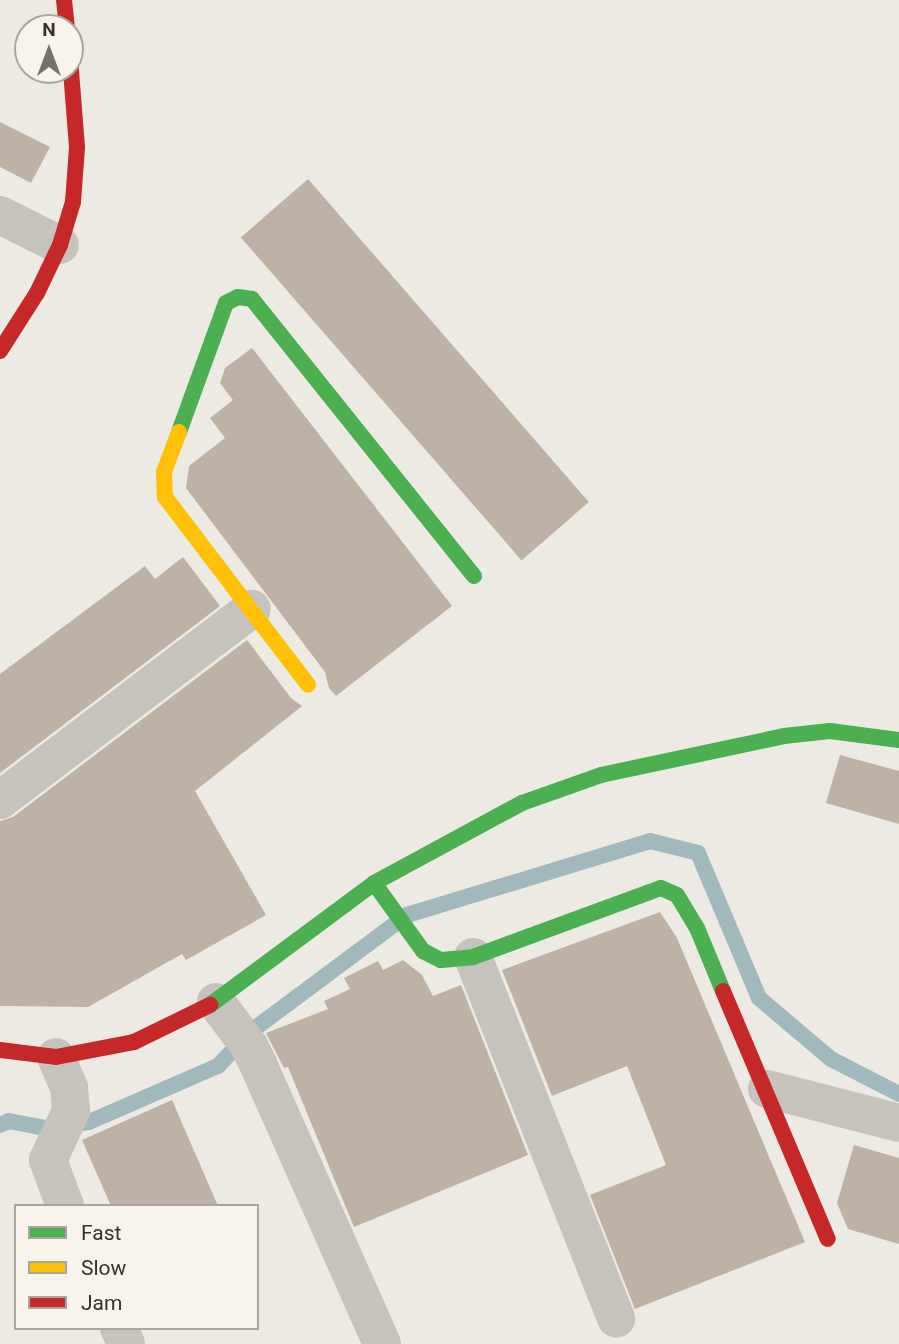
<!DOCTYPE html>
<style>
body{margin:0}
#map{position:relative;width:899px;height:1344px;overflow:hidden;background:#eceae3;font-family:Roboto,sans-serif}
div>[style]{position:absolute}
.stream>*{height:16px;margin:-8px;padding:0 8px;transform-origin:8px;border-radius:8px;background:#a1b9bc}
.building>*{inset:0;background:#beb1a6;transform-origin:0 0}
.street>*{height:38px;margin:-19px;padding:0 19px;transform-origin:19px;border-radius:19px;background:#c6c2bc}
.fast>*{height:16px;margin:-8px;padding:0 8px;transform-origin:8px;border-radius:8px;background:#4caf50}
.slow>*{height:16px;margin:-8px;padding:0 8px;transform-origin:8px;border-radius:8px;background:#ffc107}
.jam>*{height:16px;margin:-8px;padding:0 8px;transform-origin:8px;border-radius:8px;background:#c62828}
span{translate:-50% -50%;white-space:nowrap;text-align:center;line-height:1.15;-webkit-text-stroke:5px #f8f4eb;paint-order:stroke}
.legend{position:absolute;left:14px;top:1204px;width:245px;height:126px;box-sizing:border-box;background:#f8f4eb;border:2px solid #aaa69e;margin:0;padding:9px 12px;list-style:none;font-size:21px;color:#36302a}
.legend li{display:flex;align-items:center;gap:14px;height:35px}
.legend b{width:35px;border:2px solid #aaa69e}
.north{position:absolute;left:14px;top:14px;width:70px;height:70px;box-sizing:border-box;background:#f8f4eb;border:2px solid #aaa69e;border-radius:50%;rotate:0deg;font-size:19px;font-weight:700;line-height:28px;text-align:center;color:#36302a}
.north::after{content:'';display:block;margin:auto;width:24px;height:32px;background:#76716b;clip-path:polygon(50% 0,100% 100%,50% 72%,0 100%)}
</style>
<div id="map">
<div class="stream">
<div style="left:0;top:1125px;width:10px;rotate:-24deg"></div>
<div style="left:9px;top:1121px;width:36px;rotate:11deg"></div>
<div style="left:44px;top:1128px;width:45px;rotate:-7.6deg"></div>
<div style="left:89px;top:1122px;width:141px;rotate:-23.5deg"></div>
<div style="left:218px;top:1066px;width:47px;rotate:-46.7deg"></div>
<div style="left:250px;top:1032px;width:196px;rotate:-36.7deg"></div>
<div style="left:407px;top:915px;width:254px;rotate:-16.9deg"></div>
<div style="left:650px;top:841px;width:49px;rotate:14deg"></div>
<div style="left:698px;top:853px;width:157px;rotate:67.2deg"></div>
<div style="left:759px;top:998px;width:94px;rotate:40.3deg"></div>
<div style="left:831px;top:1059px;width:76px;rotate:27.2deg"></div>
</div>
<div class="building">
<div style="clip-path:polygon(0 122px,50px 147px,31px 183px,0 167px)"></div>
<div style="left:308px;top:179px;width:428px;height:89px;rotate:49deg"></div>
<div style="clip-path:polygon(252px 348px,452px 606px,336px 696px,329px 688px,325px 672px,186px 488px,189px 466px,225px 438px,210px 418px,233px 400px,220px 383px,225px 368px)"></div>
<div style="clip-path:polygon(183px 557px,220px 606px,0 773px,0 674px,145px 566px,155px 579px)"></div>
<div style="clip-path:polygon(247px 640px,291px 698px,302px 706px,195px 791px,266px 915px,186px 960px,182px 954px,88px 1007px,0 1006px,0 821px,13px 817px)"></div>
<div style="clip-path:polygon(840px 755px,899px 771px,899px 824px,826px 803px)"></div>
<div style="clip-path:polygon(660px 912px,677px 938px,805px 1242px,635px 1309px,590px 1195px,666px 1165px,627px 1066px,552px 1096px,502px 970px)"></div>
<div style="clip-path:polygon(403px 960px,422px 975px,433px 996px,461px 985px,528px 1155px,354px 1227px,288px 1067px,284px 1068px,266px 1033px,328px 1009px,324px 1001px,350px 989px,344px 978px,378px 961px,383px 970px)"></div>
<div style="clip-path:polygon(172px 1100px,218px 1206px,111px 1206px,82px 1140px)"></div>
<div style="clip-path:polygon(854px 1145px,899px 1158px,899px 1244px,848px 1229px,837px 1203px)"></div>
</div>
<div class="street">
<div style="left:0;top:215px;width:67px;rotate:26.6deg"></div>
<div style="left:0;top:800px;width:316px;rotate:-37.2deg"></div>
<div style="left:473px;top:957px;width:389px;rotate:68.4deg"></div>
<div style="left:216px;top:1002px;width:55px;rotate:53.1deg"></div>
<div style="left:249px;top:1046px;width:20px;rotate:63deg"></div>
<div style="left:258px;top:1064px;width:306px;rotate:66.1deg"></div>
<div style="left:56px;top:1057px;width:33px;rotate:67deg"></div>
<div style="left:69px;top:1087px;width:24px;rotate:85deg"></div>
<div style="left:71px;top:1111px;width:54px;rotate:115.1deg"></div>
<div style="left:48px;top:1160px;width:49px;rotate:69.7deg"></div>
<div style="left:767px;top:1089px;width:136px;rotate:14.4deg"></div>
<div style="left:119px;top:1328px;width:17px;rotate:66deg"></div>
</div>
<div class="fast">
<div style="left:179px;top:432px;width:137px;rotate:-70deg"></div>
<div style="left:226px;top:303px;width:13px;rotate:-27deg"></div>
<div style="left:238px;top:297px;width:14px;rotate:8deg"></div>
<div style="left:252px;top:299px;width:355px;rotate:51.3deg"></div>
<div style="left:374px;top:883px;width:84px;rotate:54.2deg"></div>
<div style="left:423px;top:951px;width:20px;rotate:27deg"></div>
<div style="left:441px;top:960px;width:32px;rotate:-5deg"></div>
<div style="left:473px;top:957px;width:200px;rotate:-20.2deg"></div>
<div style="left:661px;top:888px;width:17px;rotate:24deg"></div>
<div style="left:677px;top:895px;width:39px;rotate:59deg"></div>
<div style="left:697px;top:928px;width:68px;rotate:67.6deg"></div>
<div style="left:210px;top:1005px;width:204px;rotate:-36.6deg"></div>
<div style="left:374px;top:883px;width:168px;rotate:-28.4deg"></div>
<div style="left:522px;top:803px;width:84px;rotate:-19.5deg"></div>
<div style="left:601px;top:775px;width:187px;rotate:-12deg"></div>
<div style="left:784px;top:736px;width:46px;rotate:-6.2deg"></div>
<div style="left:830px;top:731px;width:70px;rotate:7.4deg"></div>
</div>
<div class="slow">
<div style="left:179px;top:432px;width:43px;rotate:110.6deg"></div>
<div style="left:164px;top:472px;width:25px;rotate:88deg"></div>
<div style="left:165px;top:497px;width:236px;rotate:52.7deg"></div>
</div>
<div class="jam">
<div style="left:64px;top:0;width:28px;rotate:84deg"></div>
<div style="left:0;top:351px;width:69px;rotate:-57.5deg"></div>
<div style="left:37px;top:293px;width:53px;rotate:-64.4deg"></div>
<div style="left:60px;top:245px;width:45px;rotate:-73.2deg"></div>
<div style="left:73px;top:202px;width:55px;rotate:-85.8deg"></div>
<div style="left:77px;top:147px;width:89px;rotate:-94.5deg"></div>
<div style="left:723px;top:991px;width:269px;rotate:67.1deg"></div>
<div style="left:0;top:1050px;width:56px;rotate:7.1deg"></div>
<div style="left:56px;top:1057px;width:79px;rotate:-10.9deg"></div>
<div style="left:134px;top:1042px;width:85px;rotate:-26deg"></div>
</div>
<ul class="legend">
<li><b style="height:9px;background:#4caf50"></b>Fast</li>
<li><b style="height:9px;background:#ffc107"></b>Slow</li>
<li><b style="height:9px;background:#c62828"></b>Jam</li>
</ul>
<div class="north">N</div>
</div>
